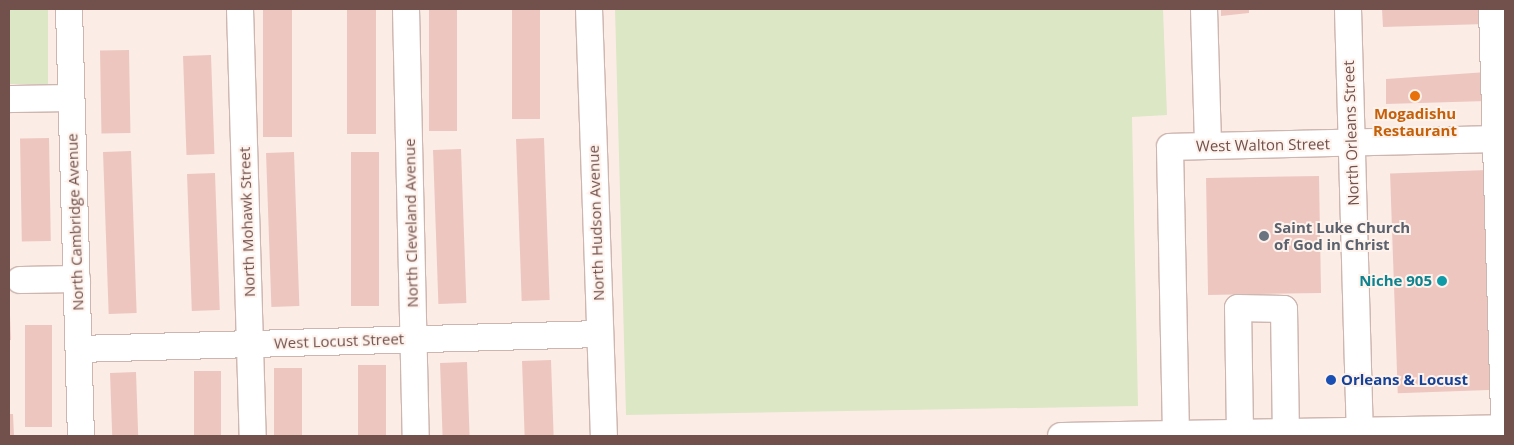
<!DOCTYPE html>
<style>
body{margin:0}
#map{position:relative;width:1514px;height:445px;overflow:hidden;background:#fbede6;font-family:"Open Sans",sans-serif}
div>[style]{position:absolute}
.green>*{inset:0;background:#dce7c5;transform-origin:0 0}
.building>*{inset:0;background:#eec6c0;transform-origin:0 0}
.roads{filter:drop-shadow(1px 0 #ceb6b0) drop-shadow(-1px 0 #ceb6b0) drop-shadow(0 1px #ceb6b0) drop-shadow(0 -1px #ceb6b0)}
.minor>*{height:26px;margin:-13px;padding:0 13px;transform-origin:13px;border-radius:13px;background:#fff}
.dots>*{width:14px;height:14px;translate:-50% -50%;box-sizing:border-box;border:2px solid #fef2ec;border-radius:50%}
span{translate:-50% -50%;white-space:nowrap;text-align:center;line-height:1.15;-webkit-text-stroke:4px #fef2ec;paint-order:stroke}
.food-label{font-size:15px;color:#c56008;font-weight:700}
.street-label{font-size:15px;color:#72514d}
.worship-label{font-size:15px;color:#5b616d;font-weight:700}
.left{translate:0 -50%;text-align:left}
.culture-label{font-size:15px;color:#0d838f;font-weight:700}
.right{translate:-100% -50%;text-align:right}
.transit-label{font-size:15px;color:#164399;font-weight:700}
.frame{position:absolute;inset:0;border:10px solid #72514d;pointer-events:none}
</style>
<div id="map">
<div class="green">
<div style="left:9px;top:9px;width:39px;height:75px"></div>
<div style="clip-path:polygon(615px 9px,1163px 9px,1167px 115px,1132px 117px,1138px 406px,626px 415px)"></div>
</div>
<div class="building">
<div style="left:263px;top:9px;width:29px;height:128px"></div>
<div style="left:347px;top:9px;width:29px;height:125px"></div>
<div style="left:429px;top:9px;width:28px;height:122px"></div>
<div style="left:512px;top:9px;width:28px;height:110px"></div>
<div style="clip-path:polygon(1221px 9px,1249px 9px,1249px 13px,1221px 16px)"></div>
<div style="clip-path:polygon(1382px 9px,1486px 9px,1486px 24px,1383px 27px)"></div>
<div style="left:129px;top:50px;width:83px;height:29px;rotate:89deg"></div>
<div style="left:211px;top:55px;width:99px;height:28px;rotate:88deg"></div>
<div style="clip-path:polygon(1487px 72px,1487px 101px,1386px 104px,1386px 79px)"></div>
<div style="left:49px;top:138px;width:103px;height:29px;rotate:89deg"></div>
<div style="left:544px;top:138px;width:162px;height:28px;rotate:88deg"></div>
<div style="left:461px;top:149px;width:154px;height:28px;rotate:88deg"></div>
<div style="left:131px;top:151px;width:162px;height:28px;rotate:88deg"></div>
<div style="left:294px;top:152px;width:154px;height:28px;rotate:88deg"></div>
<div style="left:351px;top:152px;width:28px;height:154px"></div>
<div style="left:1488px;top:170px;width:220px;height:98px;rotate:88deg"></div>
<div style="left:215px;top:173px;width:137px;height:28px;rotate:88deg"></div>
<div style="left:1319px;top:176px;width:117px;height:113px;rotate:89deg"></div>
<div style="clip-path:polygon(9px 315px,10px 315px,11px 340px,9px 340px)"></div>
<div style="left:25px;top:325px;width:27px;height:102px"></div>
<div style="left:551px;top:360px;width:76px;height:29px;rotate:88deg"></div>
<div style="left:467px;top:362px;width:74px;height:27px;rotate:88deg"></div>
<div style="left:358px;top:365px;width:28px;height:71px"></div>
<div style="left:274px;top:368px;width:28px;height:68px"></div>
<div style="left:194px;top:371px;width:27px;height:65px"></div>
<div style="left:136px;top:372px;width:64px;height:26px;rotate:88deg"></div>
<div style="clip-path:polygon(9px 414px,13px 414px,14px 436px,9px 436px)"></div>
</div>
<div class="roads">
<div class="minor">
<div style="left:69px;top:9px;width:427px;rotate:88.4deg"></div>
<div style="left:240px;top:9px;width:427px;rotate:88.3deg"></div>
<div style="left:406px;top:9px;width:427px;rotate:88.7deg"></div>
<div style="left:589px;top:9px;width:427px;rotate:88deg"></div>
<div style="left:1204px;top:9px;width:137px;rotate:88.3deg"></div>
<div style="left:1348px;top:9px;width:427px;rotate:88.4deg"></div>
<div style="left:1492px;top:9px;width:427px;rotate:88.3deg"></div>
<div style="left:9px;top:99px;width:62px;rotate:-0.9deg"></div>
<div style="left:20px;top:280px;width:57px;rotate:-1deg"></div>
<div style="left:79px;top:349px;width:521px;rotate:-1.65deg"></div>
<div style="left:1240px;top:433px;width:125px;rotate:-90.9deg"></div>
<div style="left:1238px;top:308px;width:46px;rotate:1.2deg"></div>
<div style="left:1284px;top:309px;width:123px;rotate:89.1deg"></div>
<div style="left:1176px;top:434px;width:287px;rotate:-91.2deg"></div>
<div style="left:1170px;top:147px;width:335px;rotate:-1.4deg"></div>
<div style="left:1061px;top:436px;width:444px;rotate:-1deg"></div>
</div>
</div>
<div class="dots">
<div style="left:1415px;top:96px;background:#e8710a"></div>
<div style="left:1264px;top:236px;background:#6b7280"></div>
<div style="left:1442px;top:281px;background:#0f9aa8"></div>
<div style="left:1331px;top:380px;background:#1a4fb4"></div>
</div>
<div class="food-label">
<span style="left:1415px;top:122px">Mogadishu<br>Restaurant</span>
</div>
<div class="street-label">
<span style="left:1351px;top:133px;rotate:-92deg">North Orleans Street</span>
<span style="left:1263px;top:145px;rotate:-1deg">West Walton Street</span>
<span style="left:75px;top:222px;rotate:-92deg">North Cambridge Avenue</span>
<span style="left:247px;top:222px;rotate:-92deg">North Mohawk Street</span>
<span style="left:411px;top:223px;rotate:-91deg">North Cleveland Avenue</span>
<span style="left:596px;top:223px;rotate:-92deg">North Hudson Avenue</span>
<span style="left:339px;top:341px;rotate:-2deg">West Locust Street</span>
</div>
<div class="worship-label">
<span class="left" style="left:1274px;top:236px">Saint Luke Church<br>of God in Christ</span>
</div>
<div class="culture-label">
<span class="right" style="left:1432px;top:281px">Niche 905</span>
</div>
<div class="transit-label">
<span class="left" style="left:1341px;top:380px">Orleans &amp; Locust</span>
</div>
<div class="frame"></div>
</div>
